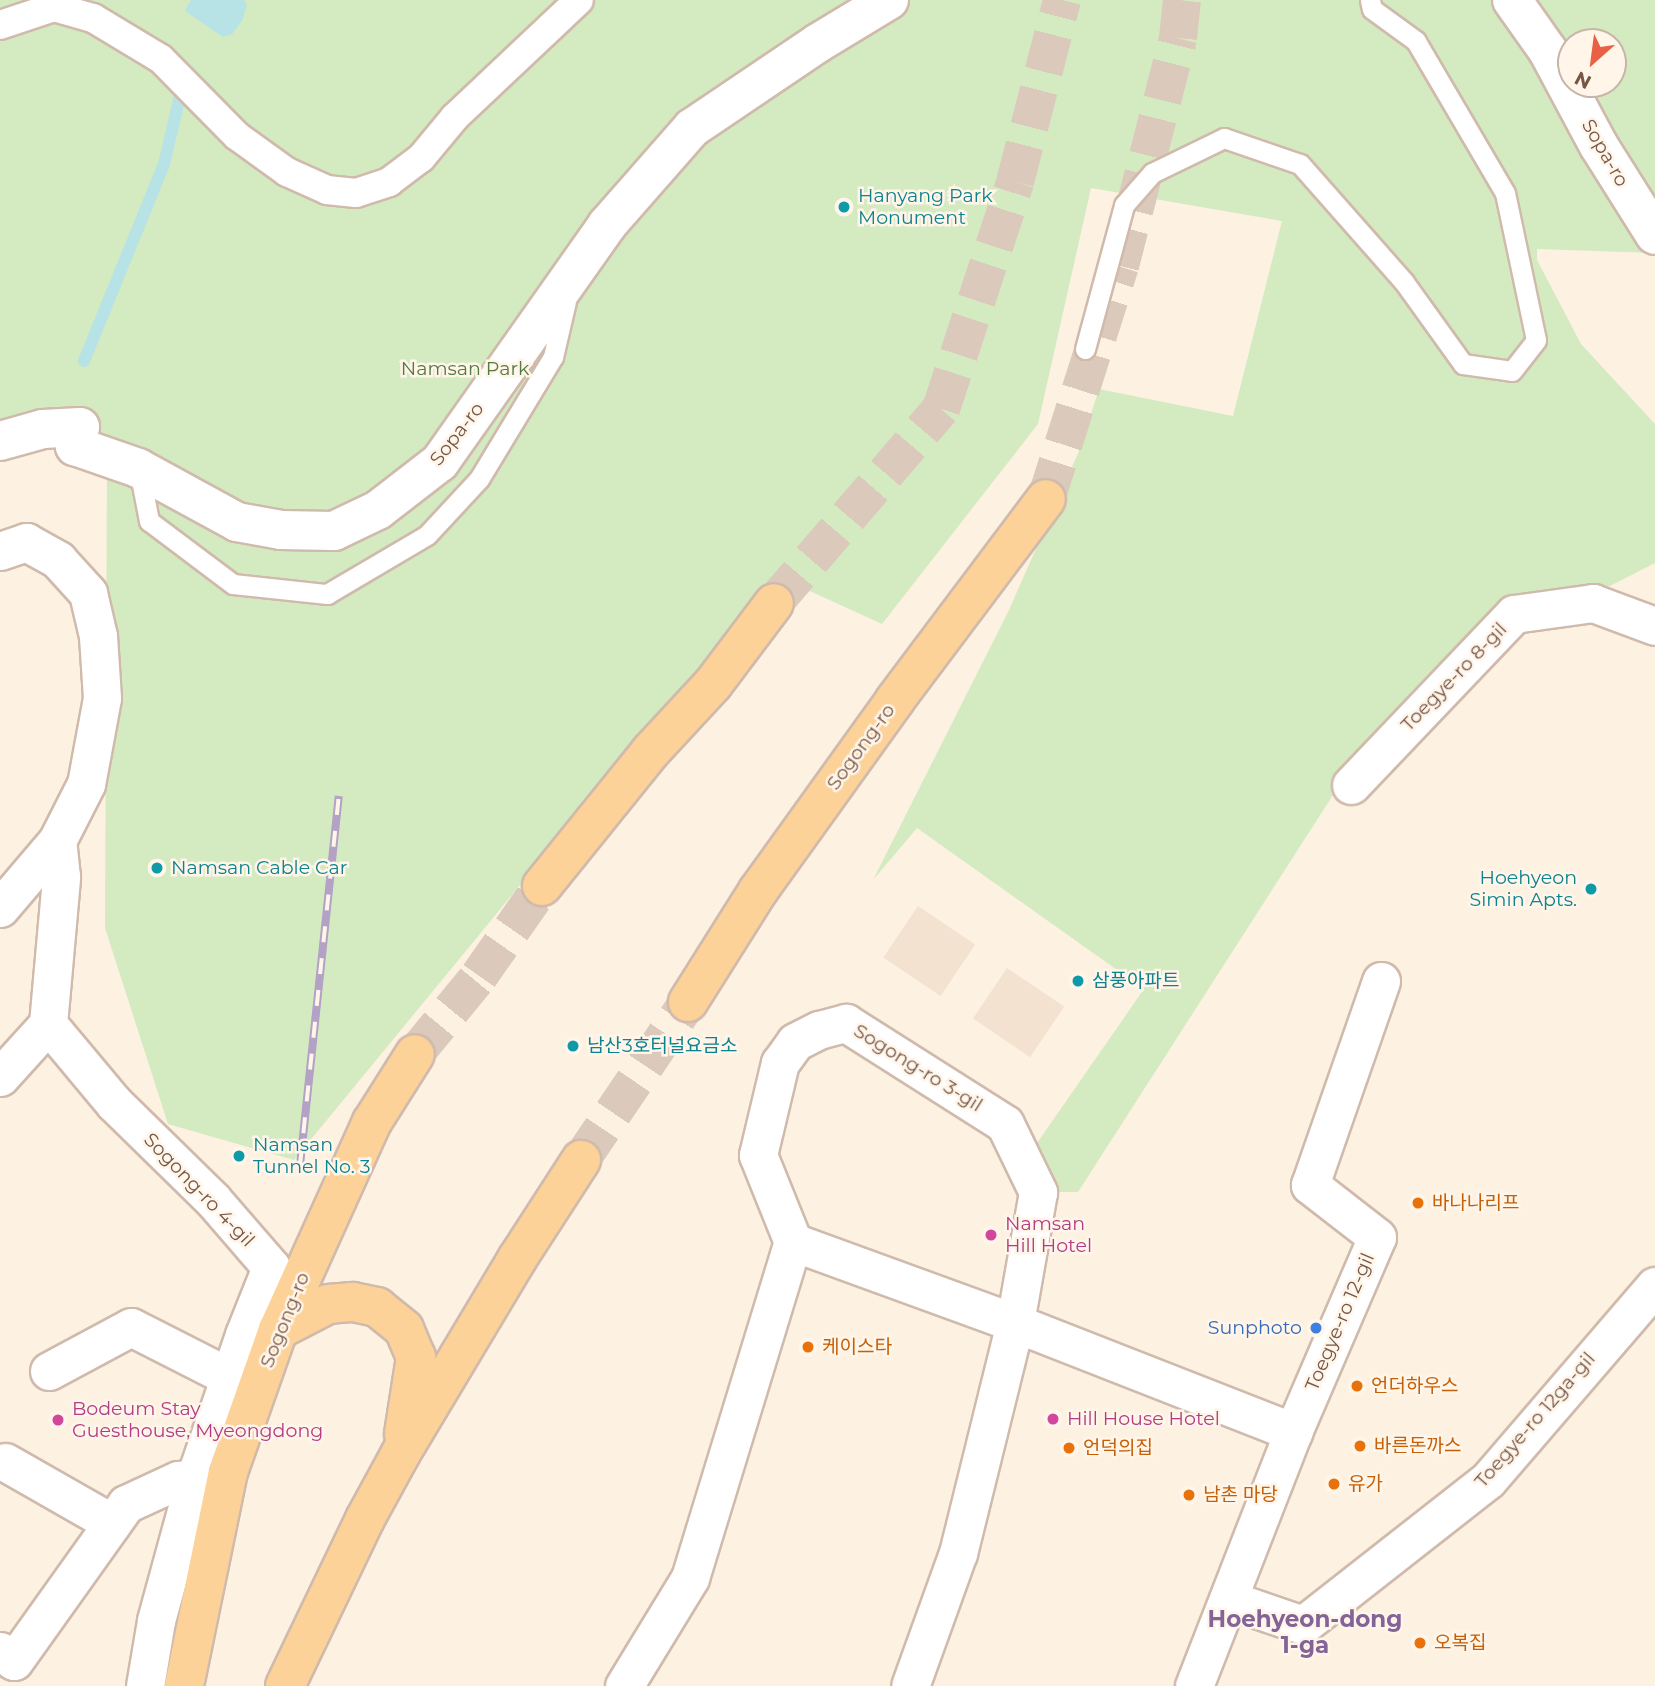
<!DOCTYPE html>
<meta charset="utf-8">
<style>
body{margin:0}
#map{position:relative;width:1655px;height:1686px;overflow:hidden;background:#fdf1e2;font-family:Montserrat,"Noto Sans KR",sans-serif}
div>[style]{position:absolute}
.residential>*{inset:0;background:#f4e2d1;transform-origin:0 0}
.green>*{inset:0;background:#d4eac1}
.water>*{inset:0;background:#b7e2e6}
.stream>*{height:12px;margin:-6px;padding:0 6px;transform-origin:6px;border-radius:6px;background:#b7e2e6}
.primary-tunnel>*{height:38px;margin-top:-19px;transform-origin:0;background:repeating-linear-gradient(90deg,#dbcabc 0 38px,transparent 0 57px)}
.roads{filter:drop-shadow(2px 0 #d0baac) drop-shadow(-2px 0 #d0baac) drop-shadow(0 2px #d0baac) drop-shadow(0 -2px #d0baac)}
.service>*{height:19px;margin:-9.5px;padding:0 9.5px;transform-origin:9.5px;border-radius:9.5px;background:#fff}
.pedestrian>*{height:28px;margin:-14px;padding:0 14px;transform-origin:14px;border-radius:14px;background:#fff}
.minor>*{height:37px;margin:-18.5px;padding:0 18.5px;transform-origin:18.5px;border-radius:18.5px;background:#fff}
.tertiary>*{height:38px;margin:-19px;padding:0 19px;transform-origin:19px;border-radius:19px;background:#fff}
.primary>*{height:38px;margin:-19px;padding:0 19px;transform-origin:19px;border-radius:19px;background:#fdd299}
.rail>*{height:8px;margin-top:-4px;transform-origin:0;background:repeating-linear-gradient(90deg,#fff5e9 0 16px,#b3a1c6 0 32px);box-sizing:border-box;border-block:2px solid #b3a1c6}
.dots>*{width:19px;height:19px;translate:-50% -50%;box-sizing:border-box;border:4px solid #fff5e9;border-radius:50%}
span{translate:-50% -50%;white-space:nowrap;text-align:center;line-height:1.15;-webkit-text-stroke:5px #fff5e9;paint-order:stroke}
.street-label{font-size:19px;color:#755648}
.culture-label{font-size:19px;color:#0d838f}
.left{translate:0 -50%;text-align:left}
.right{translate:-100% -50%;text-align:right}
.park-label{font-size:19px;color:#547b40}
.food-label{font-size:19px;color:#c56008}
.hotel-label{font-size:19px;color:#b23c85}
.shop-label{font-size:19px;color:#366cbe}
.quarter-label{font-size:23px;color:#846399;font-weight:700}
.north{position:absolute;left:1557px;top:28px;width:70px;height:70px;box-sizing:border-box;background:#fff5e9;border:2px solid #c8b5a9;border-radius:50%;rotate:208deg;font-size:19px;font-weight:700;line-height:28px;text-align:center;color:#755648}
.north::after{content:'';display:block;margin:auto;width:24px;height:32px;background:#e96045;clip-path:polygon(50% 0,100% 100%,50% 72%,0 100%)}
</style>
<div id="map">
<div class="residential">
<div style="left:918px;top:906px;width:69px;height:62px;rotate:34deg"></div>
<div style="left:1007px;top:968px;width:69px;height:61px;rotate:34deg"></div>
</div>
<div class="green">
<div style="clip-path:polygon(evenodd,0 0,1655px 0,1655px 253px,1537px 249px,1537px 260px,1581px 344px,1655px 424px,1655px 563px,1606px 588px,1515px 597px,1342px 781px,1078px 1192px,1055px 1192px,1037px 1143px,1144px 989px,917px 828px,873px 880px,1009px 610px,1079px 451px,1099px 389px,1233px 416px,1282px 221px,1091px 188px,1038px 424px,882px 624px,775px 575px,294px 1160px,168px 1124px,105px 928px,107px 459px,75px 446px,0 441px,0 0,1571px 42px,1613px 42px,1613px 84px,1571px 84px,1571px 42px)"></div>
</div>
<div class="water">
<div style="clip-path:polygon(191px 0,244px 0,247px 5px,242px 21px,232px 34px,223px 37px,185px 11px)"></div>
</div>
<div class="stream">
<div style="left:84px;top:361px;width:213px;rotate:-67.9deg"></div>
<div style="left:164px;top:164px;width:83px;rotate:-76.8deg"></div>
</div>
<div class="primary-tunnel">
<div style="left:1046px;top:499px;width:244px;rotate:-72.4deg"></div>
<div style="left:1120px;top:266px;width:235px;rotate:-75.7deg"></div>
<div style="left:1178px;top:38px;width:38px;rotate:-84deg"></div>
<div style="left:774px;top:603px;width:256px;rotate:-49.3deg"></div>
<div style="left:941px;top:409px;width:239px;rotate:-71.9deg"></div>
<div style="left:1015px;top:182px;width:188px;rotate:-75.5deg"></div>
<div style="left:415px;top:1054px;width:101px;rotate:-50.6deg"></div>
<div style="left:479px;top:976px;width:110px;rotate:-55deg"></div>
<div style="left:581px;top:1160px;width:191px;rotate:-55.9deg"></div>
</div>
<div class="roads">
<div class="service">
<div style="left:1085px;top:349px;width:149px;rotate:-74.8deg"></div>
<div style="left:1124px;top:205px;width:43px;rotate:-48.8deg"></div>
<div style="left:1152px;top:173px;width:80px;rotate:-25.9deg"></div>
<div style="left:1224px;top:138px;width:80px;rotate:18.9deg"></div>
<div style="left:1300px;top:164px;width:157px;rotate:48.6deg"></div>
<div style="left:1404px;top:282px;width:101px;rotate:54.3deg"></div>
<div style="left:1463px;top:364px;width:49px;rotate:8.1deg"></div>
<div style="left:1512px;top:371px;width:39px;rotate:-52deg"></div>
<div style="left:1536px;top:340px;width:150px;rotate:-101.9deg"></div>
<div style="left:1505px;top:193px;width:176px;rotate:-120.4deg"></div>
<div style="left:1416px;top:41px;width:54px;rotate:-144deg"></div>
<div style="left:1372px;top:9px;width:9px;rotate:-103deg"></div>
<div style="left:139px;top:469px;width:53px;rotate:79.1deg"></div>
<div style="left:149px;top:521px;width:105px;rotate:36.9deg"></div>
<div style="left:233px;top:584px;width:95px;rotate:6.1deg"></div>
<div style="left:327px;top:594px;width:116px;rotate:-30.5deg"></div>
<div style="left:427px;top:535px;width:76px;rotate:-47.1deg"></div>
<div style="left:479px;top:479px;width:143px;rotate:-58.8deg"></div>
<div style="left:553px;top:357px;width:57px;rotate:-76.9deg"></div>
</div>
<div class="pedestrian">
<div style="left:0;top:25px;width:57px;rotate:-18.4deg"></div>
<div style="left:54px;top:7px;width:41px;rotate:15.8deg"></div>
<div style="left:93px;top:18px;width:79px;rotate:31.1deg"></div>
<div style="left:161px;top:59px;width:108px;rotate:45.4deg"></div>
<div style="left:237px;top:136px;width:62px;rotate:35.8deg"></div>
<div style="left:287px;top:172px;width:44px;rotate:24.2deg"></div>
<div style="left:327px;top:190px;width:29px;rotate:6deg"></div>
<div style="left:356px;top:193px;width:35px;rotate:-18deg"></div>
<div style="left:389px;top:182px;width:40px;rotate:-37deg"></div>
<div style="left:421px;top:158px;width:53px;rotate:-50.3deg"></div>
<div style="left:455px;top:117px;width:170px;rotate:-43.3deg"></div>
</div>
<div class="minor">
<div style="left:0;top:551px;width:28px;rotate:-19deg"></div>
<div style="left:26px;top:542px;width:37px;rotate:29deg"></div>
<div style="left:58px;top:560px;width:45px;rotate:47.7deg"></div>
<div style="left:88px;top:593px;width:44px;rotate:76.9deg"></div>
<div style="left:98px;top:636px;width:62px;rotate:86.3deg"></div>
<div style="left:102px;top:698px;width:87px;rotate:100.5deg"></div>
<div style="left:86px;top:784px;width:64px;rotate:117deg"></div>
<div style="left:57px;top:841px;width:88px;rotate:130.4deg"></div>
<div style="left:1351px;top:785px;width:236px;rotate:-46.4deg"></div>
<div style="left:1514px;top:614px;width:80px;rotate:-7.9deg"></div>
<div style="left:1593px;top:603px;width:66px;rotate:20.4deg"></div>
<div style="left:48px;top:1024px;width:103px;rotate:50.1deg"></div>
<div style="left:114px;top:1103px;width:139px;rotate:44.4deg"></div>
<div style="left:213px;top:1200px;width:89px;rotate:49.1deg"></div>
<div style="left:271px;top:1267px;width:73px;rotate:111.7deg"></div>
<div style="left:244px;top:1335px;width:151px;rotate:108.9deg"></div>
<div style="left:195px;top:1478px;width:148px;rotate:105.3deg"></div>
<div style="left:156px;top:1621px;width:66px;rotate:99.6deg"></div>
<div style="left:0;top:1077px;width:72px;rotate:-47.8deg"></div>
<div style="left:48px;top:1024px;width:148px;rotate:-84.9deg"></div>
<div style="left:61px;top:877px;width:36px;rotate:-96deg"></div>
<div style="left:793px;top:1242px;width:94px;rotate:-111.9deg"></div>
<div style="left:758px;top:1155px;width:95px;rotate:-76.6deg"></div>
<div style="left:780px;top:1063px;width:26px;rotate:-54deg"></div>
<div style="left:795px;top:1042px;width:27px;rotate:-27deg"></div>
<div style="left:819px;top:1030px;width:28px;rotate:-15deg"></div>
<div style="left:846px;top:1023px;width:188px;rotate:32.4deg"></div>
<div style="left:1005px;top:1124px;width:76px;rotate:64.1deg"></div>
<div style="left:1038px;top:1192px;width:133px;rotate:100deg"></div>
<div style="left:1015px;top:1323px;width:237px;rotate:103.9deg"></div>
<div style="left:958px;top:1553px;width:141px;rotate:109.8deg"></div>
<div style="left:49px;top:1371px;width:93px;rotate:-28.2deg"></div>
<div style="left:131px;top:1327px;width:112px;rotate:27deg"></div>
<div style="left:5px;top:1462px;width:123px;rotate:29.7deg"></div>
<div style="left:1230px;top:1600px;width:77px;rotate:18.9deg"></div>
<div style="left:1303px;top:1625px;width:235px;rotate:-38.1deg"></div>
<div style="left:1488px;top:1480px;width:256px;rotate:-49.3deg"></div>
<div style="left:0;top:1651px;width:17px;rotate:36deg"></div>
<div style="left:14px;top:1661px;width:193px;rotate:-54.5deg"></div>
<div style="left:126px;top:1504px;width:57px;rotate:-24.8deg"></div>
<div style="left:178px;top:1480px;width:17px;rotate:-7deg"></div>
<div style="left:624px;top:1686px;width:127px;rotate:-58.6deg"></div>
<div style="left:690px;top:1578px;width:351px;rotate:-73deg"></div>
<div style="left:793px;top:1242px;width:236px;rotate:20deg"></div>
<div style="left:1015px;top:1323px;width:299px;rotate:21.4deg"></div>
<div style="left:1194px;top:1686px;width:273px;rotate:-68.7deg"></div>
<div style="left:1293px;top:1432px;width:212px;rotate:-66.7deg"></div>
<div style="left:1377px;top:1237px;width:85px;rotate:-142.2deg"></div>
<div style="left:1310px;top:1185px;width:216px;rotate:-70.8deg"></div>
</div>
<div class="tertiary">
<div style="left:1512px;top:0;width:62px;rotate:54.8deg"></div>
<div style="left:1548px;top:51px;width:108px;rotate:61.8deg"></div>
<div style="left:1599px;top:146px;width:105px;rotate:57.8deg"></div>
<div style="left:0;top:441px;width:45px;rotate:-15.6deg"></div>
<div style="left:43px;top:429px;width:37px;rotate:-3deg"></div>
<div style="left:80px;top:427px;width:20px;rotate:105deg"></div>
<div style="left:75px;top:446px;width:67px;rotate:19.2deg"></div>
<div style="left:138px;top:468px;width:113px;rotate:28.6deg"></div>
<div style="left:237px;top:522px;width:45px;rotate:10.3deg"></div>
<div style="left:281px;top:530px;width:53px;rotate:1.1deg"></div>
<div style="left:334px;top:531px;width:49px;rotate:-25.5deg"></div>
<div style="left:378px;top:510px;width:78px;rotate:-37.7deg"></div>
<div style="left:440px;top:462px;width:290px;rotate:-54.8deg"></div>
<div style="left:607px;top:225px;width:129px;rotate:-48.8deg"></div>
<div style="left:692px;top:128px;width:152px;rotate:-34deg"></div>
<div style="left:818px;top:43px;width:83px;rotate:-31.2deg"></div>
</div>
<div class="primary">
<div style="left:542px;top:886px;width:172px;rotate:-51.1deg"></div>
<div style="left:650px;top:752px;width:93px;rotate:-47.2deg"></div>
<div style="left:713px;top:684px;width:101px;rotate:-53deg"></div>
<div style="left:688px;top:1002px;width:131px;rotate:-57.8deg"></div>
<div style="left:758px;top:891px;width:235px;rotate:-54.3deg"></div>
<div style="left:895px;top:700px;width:251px;rotate:-53.1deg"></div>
<div style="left:278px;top:1330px;width:56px;rotate:-27.5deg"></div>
<div style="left:328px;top:1304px;width:25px;rotate:-5deg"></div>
<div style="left:353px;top:1302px;width:25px;rotate:12deg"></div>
<div style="left:377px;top:1307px;width:35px;rotate:39deg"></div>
<div style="left:404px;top:1329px;width:30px;rotate:67deg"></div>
<div style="left:416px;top:1357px;width:78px;rotate:98.9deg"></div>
<div style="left:184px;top:1686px;width:218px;rotate:-78.4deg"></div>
<div style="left:228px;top:1472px;width:151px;rotate:-70.6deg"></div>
<div style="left:278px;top:1330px;width:228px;rotate:-65.7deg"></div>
<div style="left:372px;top:1122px;width:80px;rotate:-57.7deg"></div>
<div style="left:285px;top:1686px;width:185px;rotate:-64.4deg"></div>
<div style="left:365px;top:1519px;width:75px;rotate:-61.4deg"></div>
<div style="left:401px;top:1453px;width:226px;rotate:-59.1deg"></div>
<div style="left:517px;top:1259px;width:118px;rotate:-57.1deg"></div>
</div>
</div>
<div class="rail">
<div style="left:300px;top:1165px;width:371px;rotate:-84deg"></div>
</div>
<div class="dots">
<div style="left:844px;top:207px;background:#0f9aa8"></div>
<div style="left:157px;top:868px;background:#0f9aa8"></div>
<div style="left:1591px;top:889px;background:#0f9aa8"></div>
<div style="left:1078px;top:981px;background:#0f9aa8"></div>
<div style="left:573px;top:1046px;background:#0f9aa8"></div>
<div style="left:239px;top:1156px;background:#0f9aa8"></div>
<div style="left:1418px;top:1203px;background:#e8710a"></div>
<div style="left:991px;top:1235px;background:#d1479c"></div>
<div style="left:1316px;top:1328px;background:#3f7fe0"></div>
<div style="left:808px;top:1347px;background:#e8710a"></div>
<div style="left:1357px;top:1386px;background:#e8710a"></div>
<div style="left:1053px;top:1419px;background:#d1479c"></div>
<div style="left:58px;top:1420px;background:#d1479c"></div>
<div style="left:1360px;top:1446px;background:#e8710a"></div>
<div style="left:1069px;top:1448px;background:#e8710a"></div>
<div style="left:1334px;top:1484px;background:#e8710a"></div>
<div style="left:1189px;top:1495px;background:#e8710a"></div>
<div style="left:1420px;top:1643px;background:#e8710a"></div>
</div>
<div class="street-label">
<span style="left:1605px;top:153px;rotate:60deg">Sopa-ro</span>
<span style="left:457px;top:434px;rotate:-52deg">Sopa-ro</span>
<span style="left:1454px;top:677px;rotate:-46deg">Toegye-ro 8-gil</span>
<span style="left:861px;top:747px;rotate:-54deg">Sogong-ro</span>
<span style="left:918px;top:1068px;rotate:32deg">Sogong-ro 3-gil</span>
<span style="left:199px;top:1190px;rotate:46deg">Sogong-ro 4-gil</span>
<span style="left:285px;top:1320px;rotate:-68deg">Sogong-ro</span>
<span style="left:1340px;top:1322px;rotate:-67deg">Toegye-ro 12-gil</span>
<span style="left:1535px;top:1420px;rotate:-49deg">Toegye-ro 12ga-gil</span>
</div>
<div class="culture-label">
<span class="left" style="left:858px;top:207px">Hanyang Park<br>Monument</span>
<span class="left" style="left:171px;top:868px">Namsan Cable Car</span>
<span class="right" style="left:1577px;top:889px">Hoehyeon<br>Simin Apts.</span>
<span class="left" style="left:1092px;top:981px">삼풍아파트</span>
<span class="left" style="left:587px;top:1046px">남산3호터널요금소</span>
<span class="left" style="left:253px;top:1156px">Namsan<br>Tunnel No. 3</span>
</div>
<div class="park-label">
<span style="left:465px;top:369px">Namsan Park</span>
</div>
<div class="food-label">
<span class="left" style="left:1432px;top:1203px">바나나리프</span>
<span class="left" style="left:822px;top:1347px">케이스타</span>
<span class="left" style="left:1371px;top:1386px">언더하우스</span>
<span class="left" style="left:1374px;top:1446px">바른돈까스</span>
<span class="left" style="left:1083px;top:1448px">언덕의집</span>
<span class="left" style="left:1348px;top:1484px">유가</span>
<span class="left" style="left:1203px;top:1495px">남촌 마당</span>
<span class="left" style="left:1434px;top:1643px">오복집</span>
</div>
<div class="hotel-label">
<span class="left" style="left:1005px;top:1235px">Namsan<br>Hill Hotel</span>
<span class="left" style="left:72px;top:1420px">Bodeum Stay<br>Guesthouse, Myeongdong</span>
<span class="left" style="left:1067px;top:1419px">Hill House Hotel</span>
</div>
<div class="shop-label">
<span class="right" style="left:1302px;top:1328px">Sunphoto</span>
</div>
<div class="quarter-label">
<span style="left:1305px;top:1632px">Hoehyeon-dong<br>1-ga</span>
</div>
<div class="north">N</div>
</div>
